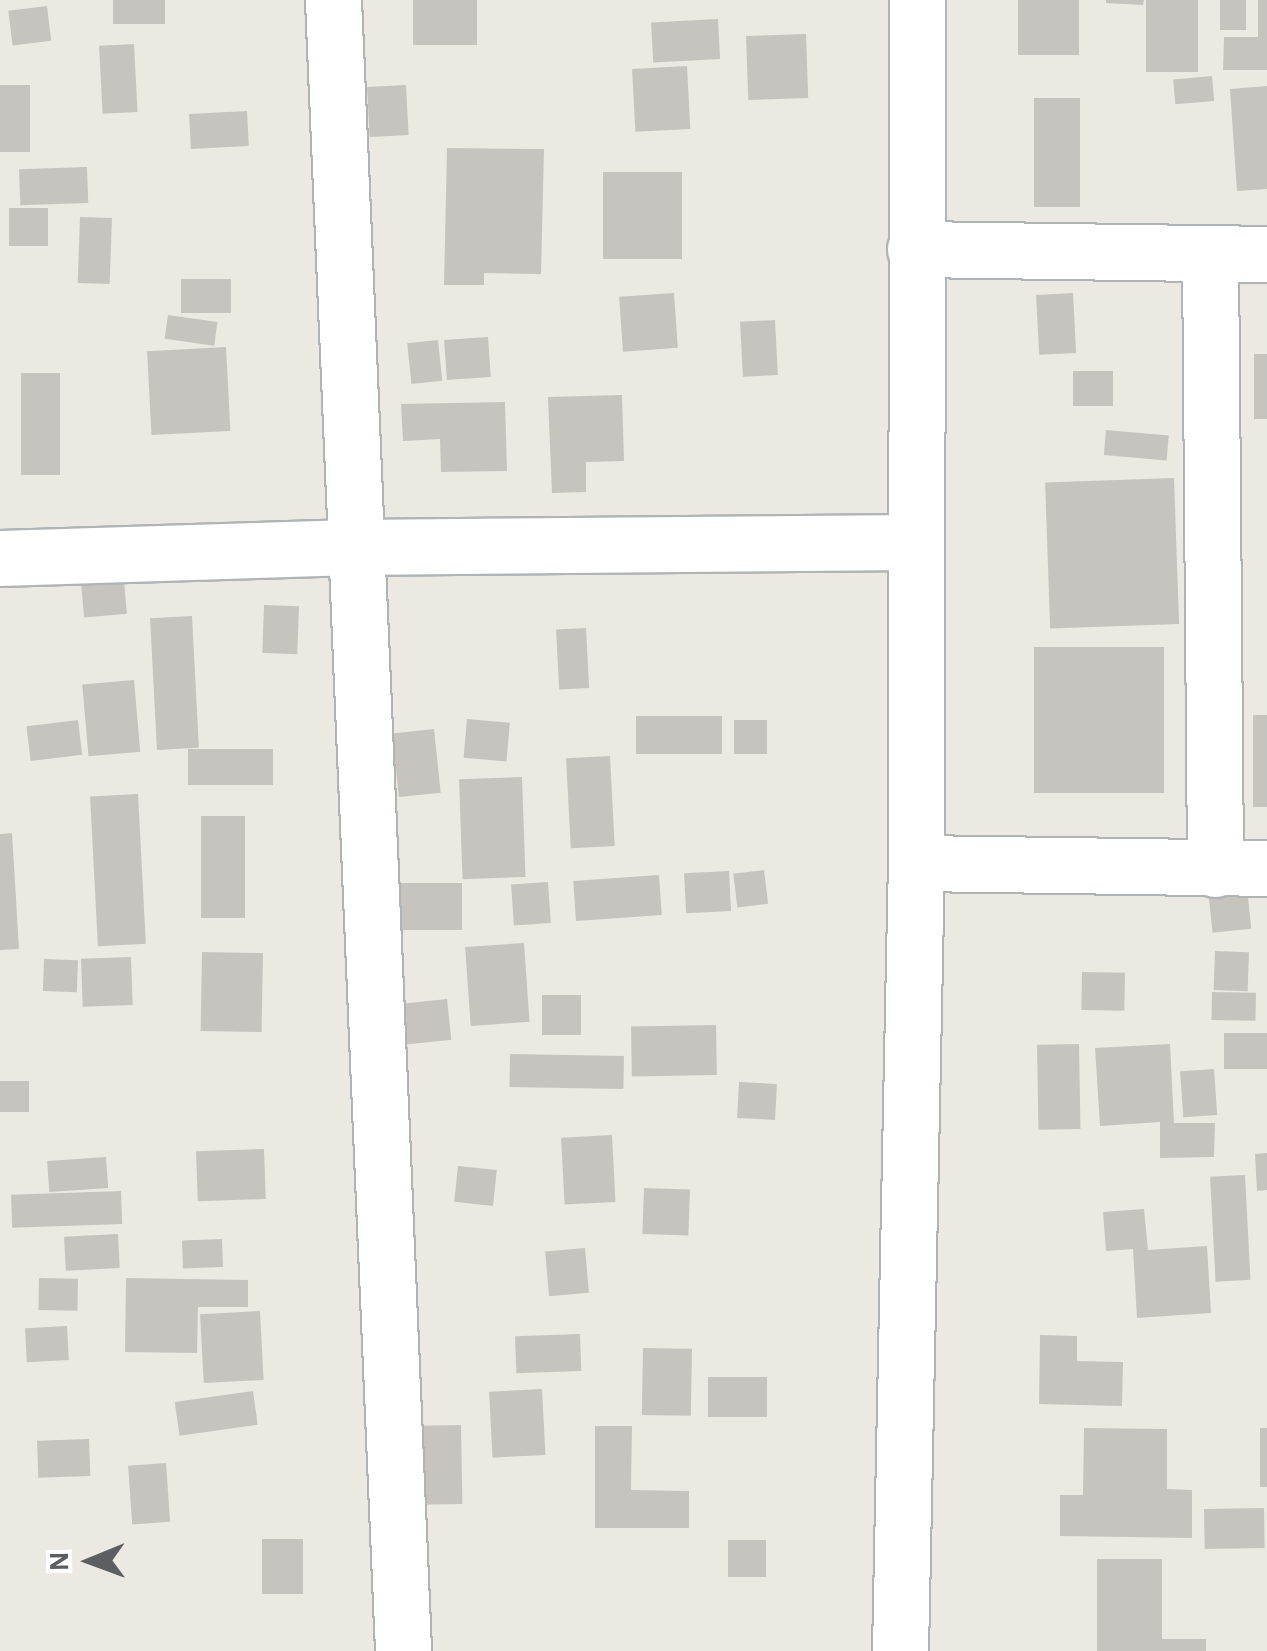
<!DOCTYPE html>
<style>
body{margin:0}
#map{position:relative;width:1267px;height:1651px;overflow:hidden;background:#ece9e3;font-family:"Alegreya Sans",sans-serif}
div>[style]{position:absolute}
.building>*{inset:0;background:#c7c4c0;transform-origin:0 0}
.roads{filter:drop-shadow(2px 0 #b0b4b7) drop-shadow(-2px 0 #b0b4b7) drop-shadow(0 2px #b0b4b7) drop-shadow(0 -2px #b0b4b7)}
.minor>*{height:55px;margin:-27.5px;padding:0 27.5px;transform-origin:27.5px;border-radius:27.5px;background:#fff}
span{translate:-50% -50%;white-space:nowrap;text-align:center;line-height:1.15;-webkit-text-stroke:9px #fff;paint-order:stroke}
.north{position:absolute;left:40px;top:1511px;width:100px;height:100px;-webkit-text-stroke:8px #fff;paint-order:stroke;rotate:269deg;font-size:28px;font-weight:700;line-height:40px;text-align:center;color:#5b5f62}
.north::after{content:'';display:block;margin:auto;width:35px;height:45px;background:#5b5f62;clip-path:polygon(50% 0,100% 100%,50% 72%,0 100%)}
</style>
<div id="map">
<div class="building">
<div style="left:113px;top:0;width:52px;height:24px"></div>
<div style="left:413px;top:0;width:64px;height:45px"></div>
<div style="left:1018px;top:0;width:61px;height:55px"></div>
<div style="clip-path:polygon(1106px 0,1144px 0,1143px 5px,1106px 3px)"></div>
<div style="left:1146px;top:0;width:52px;height:72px"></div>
<div style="left:1220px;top:0;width:26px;height:30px"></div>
<div style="clip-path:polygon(1258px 0,1267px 0,1267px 70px,1223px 70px,1224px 37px,1258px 37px)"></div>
<div style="left:47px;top:6px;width:35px;height:39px;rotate:83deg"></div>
<div style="left:718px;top:19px;width:40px;height:67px;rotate:87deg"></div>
<div style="left:806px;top:34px;width:64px;height:60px;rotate:88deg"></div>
<div style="left:134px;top:44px;width:68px;height:35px;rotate:87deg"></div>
<div style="left:687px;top:66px;width:63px;height:55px;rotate:87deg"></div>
<div style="left:1212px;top:76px;width:25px;height:39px;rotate:85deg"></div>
<div style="left:0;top:85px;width:30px;height:67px"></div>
<div style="left:406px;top:85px;width:50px;height:39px;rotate:87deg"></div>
<div style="clip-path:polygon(1267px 86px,1267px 189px,1237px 191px,1230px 89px)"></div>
<div style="left:1034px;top:98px;width:46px;height:109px"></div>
<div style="left:247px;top:111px;width:35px;height:58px;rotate:87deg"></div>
<div style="clip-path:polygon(447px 148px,544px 149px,541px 274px,484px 273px,484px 285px,444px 285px)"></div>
<div style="left:87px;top:167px;width:36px;height:68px;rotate:88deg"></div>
<div style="left:603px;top:172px;width:79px;height:87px"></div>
<div style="left:9px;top:208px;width:39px;height:38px"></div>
<div style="left:80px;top:217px;width:32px;height:66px;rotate:2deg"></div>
<div style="left:181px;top:279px;width:50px;height:34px"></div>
<div style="left:674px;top:293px;width:55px;height:55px;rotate:86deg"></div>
<div style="left:1073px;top:293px;width:60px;height:37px;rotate:87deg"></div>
<div style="left:168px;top:315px;width:50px;height:24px;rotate:8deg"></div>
<div style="left:775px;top:320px;width:55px;height:35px;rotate:87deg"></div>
<div style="left:488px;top:337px;width:40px;height:44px;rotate:86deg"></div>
<div style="left:438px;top:340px;width:41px;height:31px;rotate:84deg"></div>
<div style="left:226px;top:347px;width:84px;height:79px;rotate:87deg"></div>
<div style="left:1254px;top:354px;width:13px;height:65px"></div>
<div style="left:1073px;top:371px;width:40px;height:35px"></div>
<div style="left:21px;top:373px;width:39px;height:102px"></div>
<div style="clip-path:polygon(622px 395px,624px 461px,586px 462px,586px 492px,552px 493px,548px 397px)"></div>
<div style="clip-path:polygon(505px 402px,507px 471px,441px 472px,440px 439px,403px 441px,401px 404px)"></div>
<div style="left:1106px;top:430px;width:63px;height:25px;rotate:5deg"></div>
<div style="left:1174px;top:478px;width:146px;height:129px;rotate:88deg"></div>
<div style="left:124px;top:581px;width:33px;height:43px;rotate:85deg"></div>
<div style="left:264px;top:605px;width:35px;height:48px;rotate:2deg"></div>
<div style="left:192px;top:616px;width:132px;height:42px;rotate:87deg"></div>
<div style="left:586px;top:628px;width:60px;height:30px;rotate:87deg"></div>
<div style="left:1034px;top:647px;width:130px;height:146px"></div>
<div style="left:134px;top:680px;width:72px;height:52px;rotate:85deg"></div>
<div style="left:1253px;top:715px;width:14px;height:92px"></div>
<div style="left:722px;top:716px;width:38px;height:86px;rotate:90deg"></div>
<div style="left:467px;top:719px;width:43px;height:39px;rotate:5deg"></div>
<div style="left:78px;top:720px;width:35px;height:52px;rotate:83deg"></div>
<div style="left:734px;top:720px;width:33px;height:34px"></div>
<div style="left:434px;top:729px;width:64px;height:42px;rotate:84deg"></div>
<div style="left:273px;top:749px;width:36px;height:85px;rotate:90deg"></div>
<div style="left:610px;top:756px;width:90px;height:44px;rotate:87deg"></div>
<div style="left:522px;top:777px;width:100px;height:63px;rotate:88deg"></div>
<div style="left:138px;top:794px;width:150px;height:48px;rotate:87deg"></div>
<div style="left:245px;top:816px;width:102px;height:44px;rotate:90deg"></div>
<div style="clip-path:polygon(12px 833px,19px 949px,0 950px,0 834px)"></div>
<div style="left:764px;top:870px;width:34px;height:31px;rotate:83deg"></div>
<div style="left:729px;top:871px;width:40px;height:45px;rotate:87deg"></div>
<div style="left:659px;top:875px;width:40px;height:86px;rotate:86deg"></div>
<div style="left:548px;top:882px;width:41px;height:37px;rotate:86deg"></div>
<div style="left:400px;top:883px;width:62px;height:47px"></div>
<div style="left:1247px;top:888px;width:41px;height:39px;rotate:84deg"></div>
<div style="left:524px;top:943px;width:79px;height:59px;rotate:86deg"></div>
<div style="left:1215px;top:951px;width:34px;height:39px;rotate:2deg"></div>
<div style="left:202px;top:952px;width:61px;height:79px;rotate:1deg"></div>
<div style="left:131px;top:957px;width:48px;height:50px;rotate:88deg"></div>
<div style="left:44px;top:959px;width:34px;height:32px;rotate:2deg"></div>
<div style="left:1082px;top:972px;width:43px;height:38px;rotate:1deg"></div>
<div style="left:1212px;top:992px;width:44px;height:28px;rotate:1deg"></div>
<div style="left:542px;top:995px;width:39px;height:40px"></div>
<div style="left:447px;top:999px;width:41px;height:45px;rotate:84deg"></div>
<div style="left:716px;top:1025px;width:50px;height:85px;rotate:89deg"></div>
<div style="left:1224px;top:1033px;width:43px;height:36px"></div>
<div style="left:1079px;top:1044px;width:85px;height:42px;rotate:89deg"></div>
<div style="clip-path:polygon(1170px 1044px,1174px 1123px,1215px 1123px,1214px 1157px,1160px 1158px,1160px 1122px,1100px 1126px,1095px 1048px)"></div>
<div style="left:510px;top:1054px;width:114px;height:33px;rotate:1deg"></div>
<div style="left:1214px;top:1069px;width:46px;height:34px;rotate:86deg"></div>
<div style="left:0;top:1081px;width:29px;height:31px"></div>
<div style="left:739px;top:1082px;width:38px;height:36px;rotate:3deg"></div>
<div style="left:612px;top:1135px;width:67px;height:51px;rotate:87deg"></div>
<div style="left:264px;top:1149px;width:50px;height:68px;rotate:88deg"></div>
<div style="clip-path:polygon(1267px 1153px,1267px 1190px,1257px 1191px,1255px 1154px)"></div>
<div style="left:106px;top:1157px;width:31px;height:59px;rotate:86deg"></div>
<div style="left:458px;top:1166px;width:39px;height:36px;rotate:6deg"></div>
<div style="left:1245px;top:1175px;width:105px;height:35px;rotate:87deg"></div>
<div style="left:644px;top:1188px;width:46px;height:46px;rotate:2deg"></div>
<div style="left:121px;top:1191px;width:33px;height:110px;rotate:88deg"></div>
<div style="clip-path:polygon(1144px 1209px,1148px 1250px,1207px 1246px,1211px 1313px,1137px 1318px,1133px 1249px,1106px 1251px,1103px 1212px)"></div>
<div style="left:118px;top:1234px;width:34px;height:54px;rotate:87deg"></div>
<div style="left:222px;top:1239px;width:28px;height:40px;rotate:88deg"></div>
<div style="left:585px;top:1248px;width:45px;height:40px;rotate:85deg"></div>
<div style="left:39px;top:1278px;width:39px;height:32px;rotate:1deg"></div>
<div style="clip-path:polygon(126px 1278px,248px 1280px,248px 1307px,198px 1307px,197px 1353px,125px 1352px)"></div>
<div style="left:260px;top:1311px;width:69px;height:60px;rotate:87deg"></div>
<div style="left:67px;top:1326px;width:34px;height:42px;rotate:87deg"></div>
<div style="left:580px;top:1334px;width:37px;height:65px;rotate:88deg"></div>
<div style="clip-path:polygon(1040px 1335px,1077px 1336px,1077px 1361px,1123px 1362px,1122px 1406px,1039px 1404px)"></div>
<div style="left:643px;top:1348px;width:49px;height:67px;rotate:1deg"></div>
<div style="left:708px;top:1377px;width:59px;height:40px"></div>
<div style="left:542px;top:1389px;width:66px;height:53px;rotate:87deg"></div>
<div style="left:253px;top:1391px;width:34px;height:79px;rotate:82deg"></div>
<div style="left:461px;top:1425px;width:79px;height:43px;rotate:89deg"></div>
<div style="clip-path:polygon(595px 1426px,632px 1426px,631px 1490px,689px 1491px,689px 1528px,595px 1528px)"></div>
<div style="clip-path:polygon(1084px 1428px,1167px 1429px,1167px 1489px,1192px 1490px,1192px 1538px,1060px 1536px,1060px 1495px,1083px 1495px)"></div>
<div style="left:1260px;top:1428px;width:7px;height:59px"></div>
<div style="left:89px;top:1439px;width:37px;height:52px;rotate:88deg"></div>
<div style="left:166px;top:1463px;width:59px;height:38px;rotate:86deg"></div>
<div style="left:1264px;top:1508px;width:40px;height:60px;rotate:89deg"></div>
<div style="left:262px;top:1539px;width:41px;height:55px"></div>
<div style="left:728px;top:1540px;width:38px;height:37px"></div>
<div style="clip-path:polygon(1097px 1559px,1162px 1559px,1162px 1639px,1206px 1639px,1206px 1651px,1097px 1651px)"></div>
</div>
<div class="roads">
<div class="minor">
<div style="left:333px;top:0;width:1652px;rotate:87.57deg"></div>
<div style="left:915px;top:249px;width:352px;rotate:0.8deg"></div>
<div style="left:1210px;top:254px;width:615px;rotate:89.53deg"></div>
<div style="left:0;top:558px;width:352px;rotate:-1.8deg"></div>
<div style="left:352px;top:547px;width:562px;rotate:-0.51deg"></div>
<div style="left:916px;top:863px;width:351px;rotate:0.8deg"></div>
<div style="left:900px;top:1651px;width:788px;rotate:-88.84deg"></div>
<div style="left:916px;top:863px;width:863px;rotate:-89.93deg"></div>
</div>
</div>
<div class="north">N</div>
</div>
